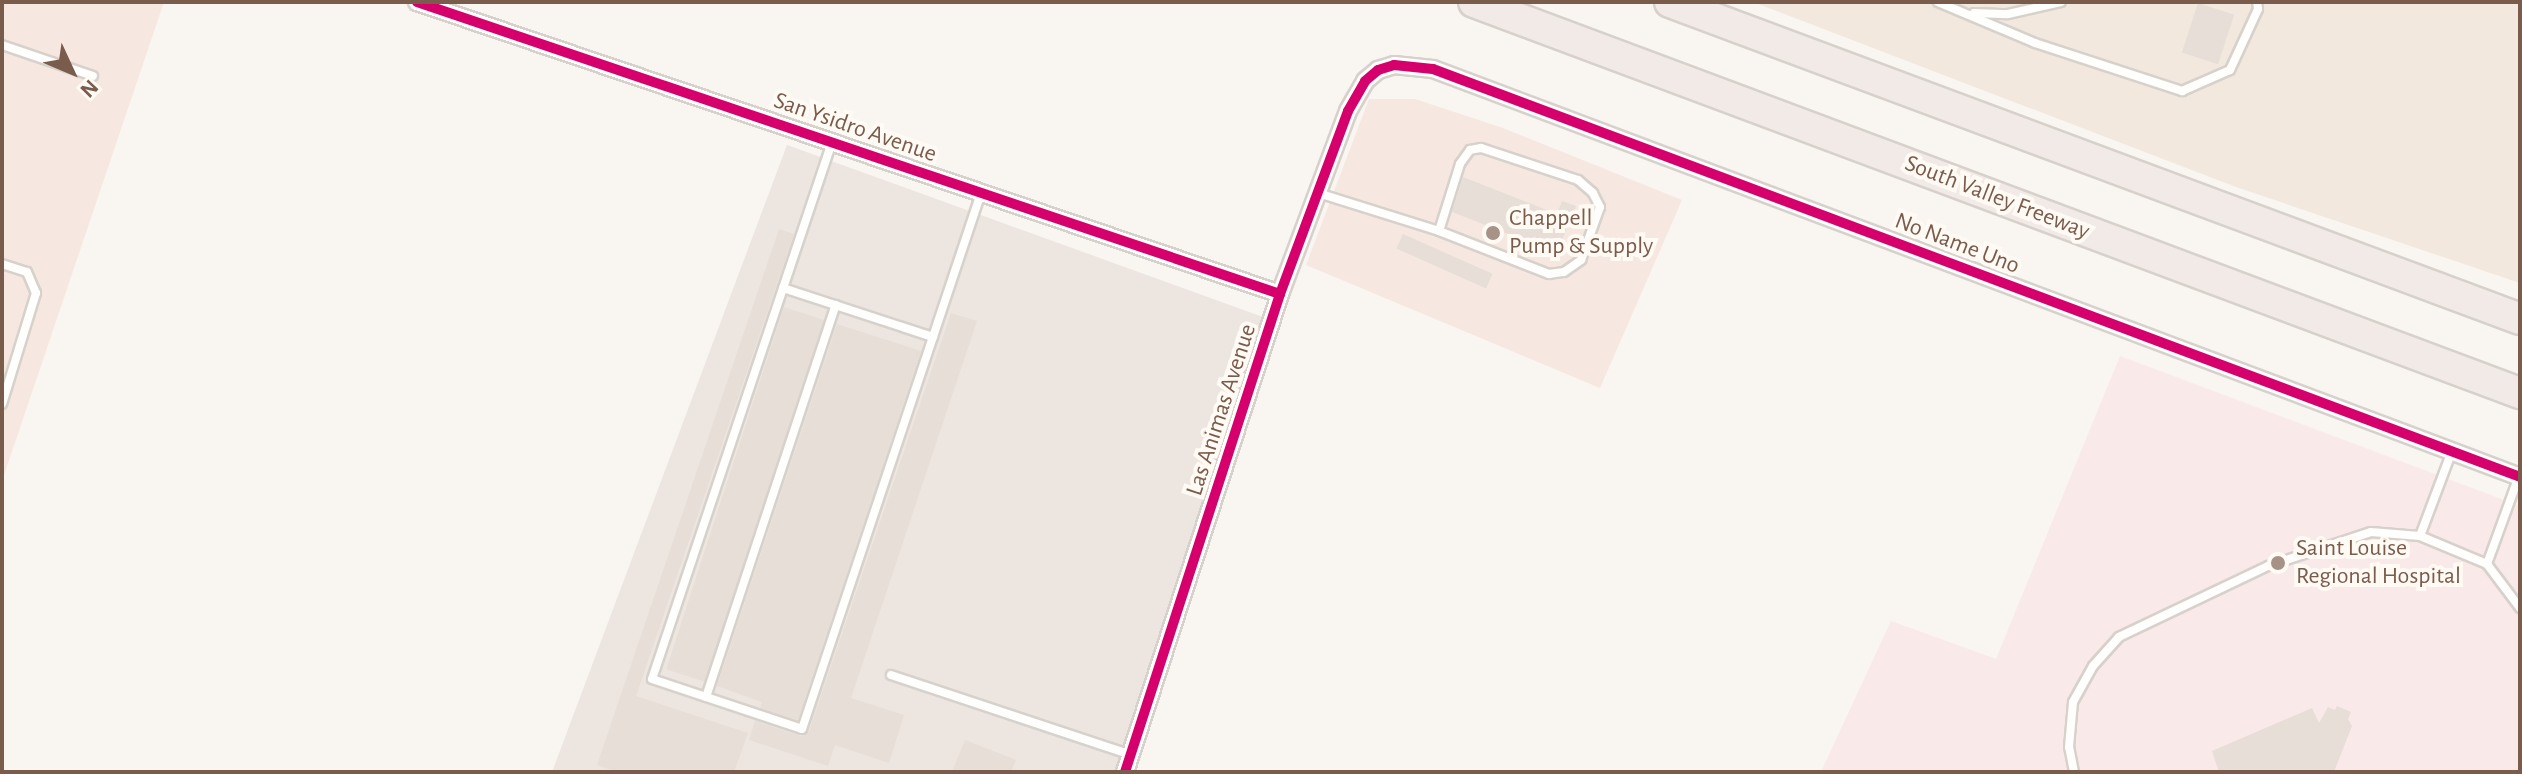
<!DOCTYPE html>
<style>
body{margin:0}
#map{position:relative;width:2522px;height:774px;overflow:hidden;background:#f9f5f0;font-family:"Alegreya Sans",sans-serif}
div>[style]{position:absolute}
.residential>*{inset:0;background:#f2e8de}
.commercial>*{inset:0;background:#f6e8e1}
.industrial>*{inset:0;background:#ede5e0}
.medical>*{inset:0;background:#fae9e9}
.building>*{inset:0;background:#e6ded7;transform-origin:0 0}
.roads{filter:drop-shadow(2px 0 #d7d1cb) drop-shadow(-2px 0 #d7d1cb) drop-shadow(0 2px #d7d1cb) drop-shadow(0 -2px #d7d1cb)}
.lane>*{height:8px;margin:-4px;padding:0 4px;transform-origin:4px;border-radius:4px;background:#fefefd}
.street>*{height:16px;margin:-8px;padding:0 8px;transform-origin:8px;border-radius:8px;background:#fefefd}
.highway>*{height:30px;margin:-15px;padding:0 15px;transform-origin:15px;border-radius:15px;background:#f2eae7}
.cycleway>*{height:10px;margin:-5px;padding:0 5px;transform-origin:5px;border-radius:5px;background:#d6006c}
.dots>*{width:22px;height:22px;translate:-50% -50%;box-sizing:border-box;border:4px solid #fffaf3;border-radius:50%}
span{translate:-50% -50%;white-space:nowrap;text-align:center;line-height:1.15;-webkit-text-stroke:8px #fffaf3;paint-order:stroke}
.street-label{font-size:24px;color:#7a5c4d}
.poi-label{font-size:24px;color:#7a5c4d}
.left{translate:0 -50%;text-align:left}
.frame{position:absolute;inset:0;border:4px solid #7a5c4d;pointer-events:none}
.north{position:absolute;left:32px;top:32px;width:80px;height:80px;-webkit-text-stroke:6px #fffaf3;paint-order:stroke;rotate:134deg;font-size:22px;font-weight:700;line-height:32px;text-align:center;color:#7a5c4d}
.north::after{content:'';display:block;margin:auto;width:28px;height:36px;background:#7a5c4d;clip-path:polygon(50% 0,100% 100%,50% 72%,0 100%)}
</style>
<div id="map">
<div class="residential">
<div style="clip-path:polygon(1753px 2px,2520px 2px,2520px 283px,2236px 187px)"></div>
</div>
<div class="commercial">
<div style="clip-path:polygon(2px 2px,164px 2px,2px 481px)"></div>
<div style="clip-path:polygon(1369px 99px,1415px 99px,1503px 128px,1682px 200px,1600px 388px,1306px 265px)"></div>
</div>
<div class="industrial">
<div style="clip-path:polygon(787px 145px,1263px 317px,1115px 772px,552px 772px)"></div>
</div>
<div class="medical">
<div style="clip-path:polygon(2120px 356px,2520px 506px,2520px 772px,1821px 772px,1891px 621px,1996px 659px)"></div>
</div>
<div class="building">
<div style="left:2198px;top:3px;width:38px;height:52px;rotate:18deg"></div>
<div style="clip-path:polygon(1463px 177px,1557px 214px,1562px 201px,1576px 206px,1557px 253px,1452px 212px)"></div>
<div style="clip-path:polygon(779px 229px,794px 234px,636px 696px,748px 733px,734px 772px,617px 772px,597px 765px)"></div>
<div style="left:1403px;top:234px;width:98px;height:16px;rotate:24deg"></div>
<div style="left:784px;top:307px;width:42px;height:381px;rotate:18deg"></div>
<div style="clip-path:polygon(951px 313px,977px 321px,851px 698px,904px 715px,889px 763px,835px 745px,828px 766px,749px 740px,755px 721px,800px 736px,809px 731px)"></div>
<div style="clip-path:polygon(837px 324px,921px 351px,798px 720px,760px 708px,762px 702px,717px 686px)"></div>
<div style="clip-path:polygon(2337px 706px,2351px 712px,2348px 719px,2352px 726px,2334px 772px,2219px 772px,2212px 751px,2312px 708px,2319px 723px,2328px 707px,2335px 710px)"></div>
<div style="clip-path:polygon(965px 740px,1016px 760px,1011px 772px,952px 772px)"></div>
</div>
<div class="roads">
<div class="lane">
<div style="left:1938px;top:2px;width:105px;rotate:22.9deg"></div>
<div style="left:2035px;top:43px;width:155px;rotate:18.1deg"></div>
<div style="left:2182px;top:91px;width:52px;rotate:-23.6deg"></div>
<div style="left:2230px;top:70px;width:67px;rotate:-65.3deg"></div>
<div style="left:2258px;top:9px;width:7px;rotate:-98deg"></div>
<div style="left:1974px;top:13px;width:34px;rotate:2deg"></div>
<div style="left:2008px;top:14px;width:54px;rotate:-12.8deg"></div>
<div style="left:2px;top:45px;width:96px;rotate:18.8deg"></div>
<div style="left:832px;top:142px;width:566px;rotate:108.53deg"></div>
<div style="left:652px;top:679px;width:158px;rotate:18.4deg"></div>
<div style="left:802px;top:729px;width:565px;rotate:-71.53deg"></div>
<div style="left:1318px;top:193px;width:127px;rotate:17.4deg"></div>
<div style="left:1439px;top:231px;width:118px;rotate:21.4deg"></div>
<div style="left:1549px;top:274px;width:15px;rotate:-8deg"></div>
<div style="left:1564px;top:272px;width:21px;rotate:-35deg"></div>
<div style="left:1581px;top:260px;width:56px;rotate:-70.3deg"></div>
<div style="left:1600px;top:207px;width:16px;rotate:-117deg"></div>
<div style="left:1593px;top:193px;width:20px;rotate:-139deg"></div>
<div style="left:1578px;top:180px;width:102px;rotate:-161.7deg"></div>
<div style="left:1481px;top:148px;width:11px;rotate:170deg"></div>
<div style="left:1470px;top:150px;width:17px;rotate:126deg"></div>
<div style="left:1460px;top:164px;width:70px;rotate:107.4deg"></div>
<div style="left:2px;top:264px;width:26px;rotate:18deg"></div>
<div style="left:27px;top:272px;width:23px;rotate:67deg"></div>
<div style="left:36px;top:293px;width:116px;rotate:107deg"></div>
<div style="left:783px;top:288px;width:158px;rotate:18.1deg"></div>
<div style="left:2420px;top:536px;width:91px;rotate:-69.4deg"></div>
<div style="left:2487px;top:564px;width:94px;rotate:-70deg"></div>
<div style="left:891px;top:675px;width:253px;rotate:18.4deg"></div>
<div style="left:706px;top:697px;width:413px;rotate:-71.7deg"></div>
<div style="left:2074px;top:772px;width:25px;rotate:-101deg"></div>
<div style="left:2069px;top:747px;width:45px;rotate:-84.9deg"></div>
<div style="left:2073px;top:702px;width:41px;rotate:-60.9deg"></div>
<div style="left:2093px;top:666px;width:39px;rotate:-48deg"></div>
<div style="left:2119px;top:637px;width:165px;rotate:-25.5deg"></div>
<div style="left:2268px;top:566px;width:108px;rotate:-18.3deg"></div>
<div style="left:2371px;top:532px;width:49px;rotate:4.7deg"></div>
<div style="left:2420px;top:536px;width:73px;rotate:22.7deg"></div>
<div style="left:2487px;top:564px;width:55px;rotate:53.1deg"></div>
</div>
<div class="street">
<div style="left:417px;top:2px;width:911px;rotate:18.69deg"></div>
<div style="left:1125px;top:772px;width:503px;rotate:-72.03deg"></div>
<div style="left:1280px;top:294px;width:195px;rotate:-69.6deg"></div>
<div style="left:1348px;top:111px;width:34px;rotate:-60deg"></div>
<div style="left:1365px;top:81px;width:17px;rotate:-40deg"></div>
<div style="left:1378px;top:70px;width:17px;rotate:-17deg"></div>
<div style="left:1394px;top:65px;width:39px;rotate:6deg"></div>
<div style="left:1433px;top:69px;width:1161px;rotate:20.57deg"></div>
</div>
<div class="highway">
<div style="left:1474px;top:2px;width:1117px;rotate:20.5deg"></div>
<div style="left:1670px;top:2px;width:907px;rotate:20.45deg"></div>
</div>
</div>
<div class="cycleway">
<div style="left:417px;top:2px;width:911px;rotate:18.69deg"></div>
<div style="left:1125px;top:772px;width:503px;rotate:-72.03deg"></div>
<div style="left:1280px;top:294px;width:195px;rotate:-69.6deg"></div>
<div style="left:1348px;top:111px;width:34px;rotate:-60deg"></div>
<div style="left:1365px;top:81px;width:17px;rotate:-40deg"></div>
<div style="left:1378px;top:70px;width:17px;rotate:-17deg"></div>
<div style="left:1394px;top:65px;width:39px;rotate:6deg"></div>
<div style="left:1433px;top:69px;width:1161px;rotate:20.57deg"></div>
</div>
<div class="dots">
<div style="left:1493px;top:233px;background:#a69286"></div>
<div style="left:2278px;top:563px;background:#a69286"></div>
</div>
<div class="street-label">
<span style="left:855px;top:128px;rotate:19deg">San Ysidro Avenue</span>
<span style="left:1997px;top:198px;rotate:21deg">South Valley Freeway</span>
<span style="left:1957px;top:244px;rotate:21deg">No Name Uno</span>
<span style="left:1222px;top:410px;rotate:-72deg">Las Animas Avenue</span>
</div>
<div class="poi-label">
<span class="left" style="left:1509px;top:233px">Chappell<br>Pump &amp; Supply</span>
<span class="left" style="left:2296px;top:563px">Saint Louise<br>Regional Hospital</span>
</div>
<div class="frame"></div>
<div class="north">N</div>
</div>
